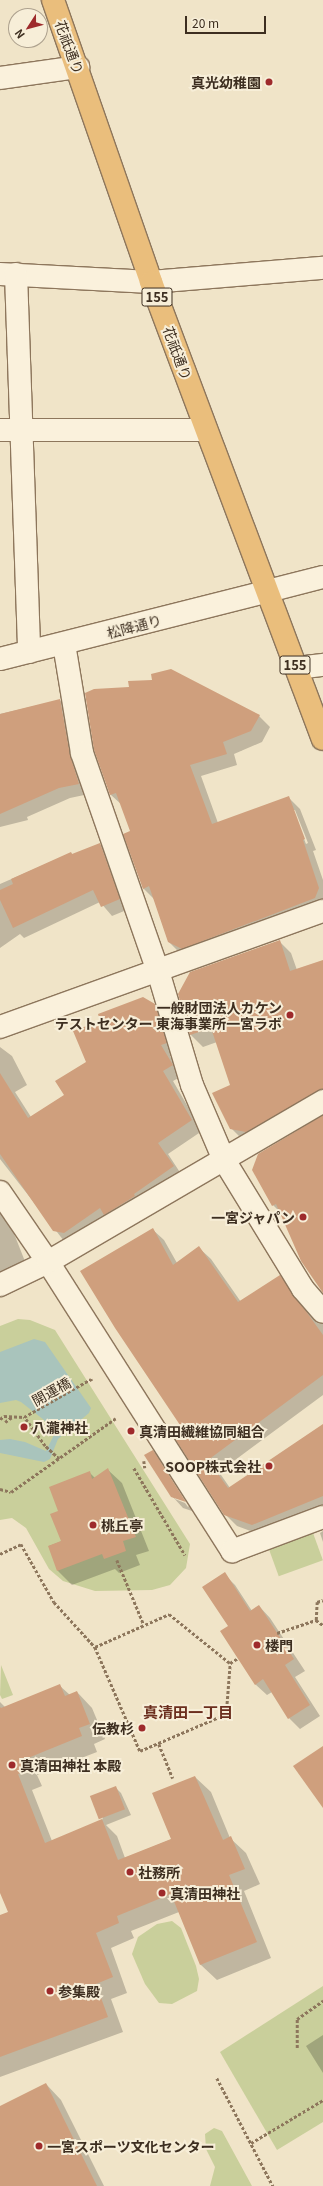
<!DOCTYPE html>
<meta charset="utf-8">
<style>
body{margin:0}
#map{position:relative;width:323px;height:2186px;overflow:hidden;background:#f0e4c8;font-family:Georgia,"Noto Sans JP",serif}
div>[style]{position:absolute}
.green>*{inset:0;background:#c9cf9b;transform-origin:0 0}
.water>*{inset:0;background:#a9c4bc}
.shadow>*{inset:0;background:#0003}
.building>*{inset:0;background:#cf9f7d;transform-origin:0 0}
.path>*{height:2.5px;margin-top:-1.25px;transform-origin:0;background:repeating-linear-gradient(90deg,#8d765c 0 3px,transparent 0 5px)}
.roads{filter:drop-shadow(1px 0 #8d765c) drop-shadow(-1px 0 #8d765c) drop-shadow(0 1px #8d765c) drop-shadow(0 -1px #8d765c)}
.minor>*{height:22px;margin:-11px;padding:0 11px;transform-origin:11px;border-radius:11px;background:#faf1dc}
.tertiary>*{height:22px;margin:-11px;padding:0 11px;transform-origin:11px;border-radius:11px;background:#faf1dc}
.secondary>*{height:22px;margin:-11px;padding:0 11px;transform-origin:11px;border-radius:11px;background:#faf1dc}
.trunk>*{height:22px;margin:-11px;padding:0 11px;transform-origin:11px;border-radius:11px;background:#eabe7c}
.dots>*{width:11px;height:11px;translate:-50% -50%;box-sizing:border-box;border:2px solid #f7eed8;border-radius:50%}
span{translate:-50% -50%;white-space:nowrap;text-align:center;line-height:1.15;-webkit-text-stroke:4px #f7eed8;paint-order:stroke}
.shield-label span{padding:1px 3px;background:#f7eed8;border:1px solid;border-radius:3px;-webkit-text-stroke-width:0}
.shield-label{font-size:13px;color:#3d2e20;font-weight:700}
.street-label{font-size:14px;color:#3d2e20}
.poi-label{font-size:14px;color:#3d2e20;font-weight:700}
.right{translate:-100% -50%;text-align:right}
.left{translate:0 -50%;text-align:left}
.neighbourhood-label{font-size:15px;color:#6b2e1e;font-weight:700}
.north{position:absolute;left:8px;top:8px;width:40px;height:40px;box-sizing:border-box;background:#f7eed8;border:1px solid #ada18e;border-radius:50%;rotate:234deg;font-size:11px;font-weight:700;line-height:16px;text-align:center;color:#3d2e20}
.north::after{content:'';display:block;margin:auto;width:14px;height:18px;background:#9e2a2b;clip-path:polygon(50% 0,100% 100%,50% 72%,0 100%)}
.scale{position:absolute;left:185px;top:16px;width:81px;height:18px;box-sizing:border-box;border:2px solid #3d2e20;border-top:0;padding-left:5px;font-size:12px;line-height:14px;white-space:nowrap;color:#3d2e20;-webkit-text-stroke:3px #f7eed8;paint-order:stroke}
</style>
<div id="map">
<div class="green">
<div style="clip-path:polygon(18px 1319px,30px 1320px,55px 1330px,190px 1544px,186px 1568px,170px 1585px,152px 1590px,95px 1591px,63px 1581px,49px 1569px,26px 1528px,12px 1518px,0 1520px,0 1326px)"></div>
<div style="left:313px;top:1533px;width:29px;height:47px;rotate:70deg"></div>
<div style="clip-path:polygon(1px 1665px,13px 1695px,2px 1699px,0 1695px)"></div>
<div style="clip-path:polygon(172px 1921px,181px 1928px,196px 1966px,199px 1979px,197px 1991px,172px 2004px,159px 2003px,145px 1984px,132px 1954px,138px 1937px,157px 1924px)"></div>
<div style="clip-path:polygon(323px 1986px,323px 2122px,277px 2150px,220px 2052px)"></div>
<div style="clip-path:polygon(214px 2128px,222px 2131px,252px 2186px,210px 2186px,215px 2167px,206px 2149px,205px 2134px)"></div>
</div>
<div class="water">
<div style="clip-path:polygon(34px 1339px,45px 1342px,91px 1408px,89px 1413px,58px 1439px,50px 1459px,44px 1462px,0 1453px,0 1440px,10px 1439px,25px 1442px,46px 1451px,54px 1435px,44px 1420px,21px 1402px,16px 1400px,0 1403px,0 1352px)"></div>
</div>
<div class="shadow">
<div style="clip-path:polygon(evenodd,171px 670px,259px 716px,270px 727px,262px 742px,234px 754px,237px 765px,201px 776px,218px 823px,289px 798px,300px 809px,316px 850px,313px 851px,323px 880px,323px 910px,180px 953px,169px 942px,154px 899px,143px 888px,131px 832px,122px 805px,111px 795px,95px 750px,130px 688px,153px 681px,171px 670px,293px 810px,295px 810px,308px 843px,306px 844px,293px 810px)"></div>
<div style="clip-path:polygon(60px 700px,70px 711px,89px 794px,70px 798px,27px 817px,28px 820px,0 827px,0 714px)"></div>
<div style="clip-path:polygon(100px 844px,110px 854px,129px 909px,112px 916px,100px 902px,24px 938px,20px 934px,0 948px,0 884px,71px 853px,73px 855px)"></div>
<div style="clip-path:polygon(279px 941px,291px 953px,297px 970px,323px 961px,323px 1100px,243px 1140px,231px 1128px,231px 1085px,217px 1042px,203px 1047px,191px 1035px,179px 994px)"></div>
<div style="clip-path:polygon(154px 1004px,165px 1015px,176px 1054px,170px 1056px,182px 1076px,173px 1081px,202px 1131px,168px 1154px,183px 1177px,64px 1241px,0 1159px,0 1047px,12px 1056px,27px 1085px,15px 1092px,31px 1117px,65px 1095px,87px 1063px)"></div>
<div style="clip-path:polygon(323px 1119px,323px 1291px,302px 1261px,282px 1214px,273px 1205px,254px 1170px)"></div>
<div style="clip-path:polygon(0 1211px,11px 1226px,28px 1269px,0 1281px)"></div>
<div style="clip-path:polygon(152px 1229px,164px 1240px,177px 1263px,199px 1248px,211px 1259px,241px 1302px,280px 1277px,317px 1323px,323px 1324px,323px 1395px,219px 1472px,230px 1488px,323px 1425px,323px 1520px,264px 1536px,237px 1526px,225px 1514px,186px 1431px)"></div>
<div style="clip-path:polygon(153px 1451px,164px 1462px,189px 1502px,160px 1462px,175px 1499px,185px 1503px,188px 1507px,190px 1504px,195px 1512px,183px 1508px,172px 1496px)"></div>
<div style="clip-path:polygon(108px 1470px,122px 1483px,149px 1551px,136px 1555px,140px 1565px,119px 1573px,115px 1569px,72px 1585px,58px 1571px,49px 1546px,62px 1541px,60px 1512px,89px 1472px,95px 1478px)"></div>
<div style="clip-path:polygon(323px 1531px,323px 1542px,320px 1533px)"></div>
<div style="clip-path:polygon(224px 1574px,235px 1585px,252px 1611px,259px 1606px,270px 1618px,305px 1671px,295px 1677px,320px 1716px,300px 1729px,289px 1718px,272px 1692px,267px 1695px,255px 1684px,229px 1626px)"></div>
<div style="clip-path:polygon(60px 1686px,70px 1695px,77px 1692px,92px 1708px,105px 1739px,94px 1744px,97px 1752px,37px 1775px,42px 1786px,32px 1790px,52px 1841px,102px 1820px,115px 1787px,121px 1793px,131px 1815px,106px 1825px,117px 1836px,125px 1858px,172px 1839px,195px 1777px,211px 1792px,230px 1838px,246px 1853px,260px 1884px,244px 1891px,271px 1958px,217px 1980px,201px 1965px,179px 1912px,131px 1931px,134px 1938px,111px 1948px,127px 1993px,111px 1999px,123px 2032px,0 2077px,0 1916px,9px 1912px,0 1888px,0 1702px,6px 1708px)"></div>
<div style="clip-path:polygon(323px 2035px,323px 2073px,306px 2046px)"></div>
<div style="clip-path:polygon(46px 2084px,61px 2100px,104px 2186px,0 2186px,0 2107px)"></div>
</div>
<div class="building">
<div style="clip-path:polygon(171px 669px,260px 715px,251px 731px,223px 742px,227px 754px,190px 765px,212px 824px,289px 796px,305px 839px,303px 840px,319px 888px,315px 898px,182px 949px,168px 942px,149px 886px,143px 889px,123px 834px,130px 831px,116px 793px,110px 795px,94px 750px,85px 693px,94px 689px,129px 687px,128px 681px,152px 680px,151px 674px)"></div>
<div style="clip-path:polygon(60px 699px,70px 755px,79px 784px,59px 788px,0 814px,0 714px)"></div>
<div style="clip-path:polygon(100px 843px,120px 899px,101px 907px,93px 890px,13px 928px,0 900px,0 890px,13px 884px,11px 879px,71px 852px,72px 854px)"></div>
<div style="clip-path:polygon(280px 940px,290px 971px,323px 960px,323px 1089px,246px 1132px,230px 1129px,212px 1093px,230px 1085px,211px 1028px,190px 1035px,178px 994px,190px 972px)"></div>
<div style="clip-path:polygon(143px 997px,155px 1004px,167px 1043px,161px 1045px,173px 1065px,163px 1071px,192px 1120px,158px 1143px,174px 1166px,134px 1194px,135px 1196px,104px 1215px,100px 1208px,64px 1233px,53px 1231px,0 1154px,0 1073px,28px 1118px,64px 1095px,55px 1081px,86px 1062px,73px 1031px,100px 1021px,98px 1014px)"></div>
<div style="clip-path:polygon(323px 1115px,323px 1293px,301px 1261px,276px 1204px,272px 1206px,252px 1170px,258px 1154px)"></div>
<div style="clip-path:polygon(153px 1228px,173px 1265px,199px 1246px,238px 1302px,280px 1275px,323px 1335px,323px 1375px,208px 1460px,228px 1488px,323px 1424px,323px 1496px,252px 1525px,224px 1515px,174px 1437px,184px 1431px,115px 1328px,80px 1271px)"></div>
<div style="clip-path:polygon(153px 1450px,186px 1502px,171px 1497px,144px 1455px)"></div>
<div style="clip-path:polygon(108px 1468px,136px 1537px,123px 1541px,126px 1551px,104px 1559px,102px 1554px,57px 1571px,48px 1546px,61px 1541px,50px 1514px,58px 1511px,49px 1487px,90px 1471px,92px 1479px)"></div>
<div style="clip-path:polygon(225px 1572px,250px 1611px,259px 1605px,294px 1659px,285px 1665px,310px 1705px,288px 1719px,263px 1679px,255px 1685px,220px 1631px,228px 1626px,202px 1587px)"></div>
<div style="clip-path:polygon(60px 1684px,65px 1696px,77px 1691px,90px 1724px,79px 1728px,82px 1736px,23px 1760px,27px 1771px,18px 1774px,45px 1843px,102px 1819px,118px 1860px,171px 1839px,152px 1793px,195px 1776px,223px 1840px,231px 1836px,245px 1869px,229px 1875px,257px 1942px,200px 1965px,171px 1894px,117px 1916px,119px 1923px,96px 1933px,113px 1977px,96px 1984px,108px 2017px,0 2057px,0 1915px,8px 1912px,0 1893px,0 1707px,1px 1708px)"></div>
<div style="clip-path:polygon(323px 1746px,323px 1808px,293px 1766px)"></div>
<div style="left:116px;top:1786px;width:25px;height:28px;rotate:69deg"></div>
<div style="clip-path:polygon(46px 2083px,97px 2186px,0 2186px,0 2106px)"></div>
</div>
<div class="path">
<div style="left:0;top:1419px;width:5px;rotate:-37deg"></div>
<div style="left:4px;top:1416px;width:20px;rotate:3deg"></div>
<div style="left:5px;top:1422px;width:9px;rotate:-36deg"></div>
<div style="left:59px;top:1459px;width:19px;rotate:-137deg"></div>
<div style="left:45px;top:1446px;width:36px;rotate:-126deg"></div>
<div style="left:24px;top:1417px;width:77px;rotate:-29.6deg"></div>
<div style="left:91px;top:1379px;width:2px;rotate:63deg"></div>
<div style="left:144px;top:1461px;width:7px;rotate:82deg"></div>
<div style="left:134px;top:1468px;width:101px;rotate:59.6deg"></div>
<div style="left:0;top:1489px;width:11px;rotate:15deg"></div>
<div style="left:11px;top:1492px;width:128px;rotate:-35.2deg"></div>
<div style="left:0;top:1554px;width:23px;rotate:-25deg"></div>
<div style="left:21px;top:1544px;width:67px;rotate:60.4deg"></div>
<div style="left:54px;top:1602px;width:61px;rotate:47.7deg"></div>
<div style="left:95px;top:1647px;width:113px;rotate:66.6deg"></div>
<div style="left:140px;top:1751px;width:94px;rotate:-23.3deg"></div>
<div style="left:226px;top:1714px;width:51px;rotate:-85.5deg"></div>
<div style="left:230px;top:1663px;width:9px;rotate:-32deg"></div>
<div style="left:117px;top:1560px;width:70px;rotate:67.4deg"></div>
<div style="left:316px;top:1620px;width:18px;rotate:-87deg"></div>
<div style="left:317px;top:1602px;width:6px;rotate:-18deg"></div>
<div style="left:316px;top:1620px;width:9px;rotate:36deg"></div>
<div style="left:277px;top:1633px;width:41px;rotate:-18.4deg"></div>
<div style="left:95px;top:1647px;width:81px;rotate:-24deg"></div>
<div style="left:169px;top:1614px;width:78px;rotate:38.8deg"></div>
<div style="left:159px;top:1744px;width:37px;rotate:68deg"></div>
<div style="left:297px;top:2048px;width:29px;rotate:-90deg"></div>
<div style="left:297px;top:2019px;width:32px;rotate:-35deg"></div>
<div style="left:217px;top:2078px;width:122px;rotate:62.6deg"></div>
<div style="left:251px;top:2143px;width:84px;rotate:-30.8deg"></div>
</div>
<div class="roads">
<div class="minor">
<div style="left:0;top:78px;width:79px;rotate:-8deg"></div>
<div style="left:0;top:274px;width:151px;rotate:3deg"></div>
<div style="left:151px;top:282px;width:173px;rotate:-4.7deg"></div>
<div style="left:16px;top:274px;width:378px;rotate:88deg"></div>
<div style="left:0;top:430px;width:206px"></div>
<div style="left:64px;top:644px;width:110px;rotate:80.6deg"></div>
<div style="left:82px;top:753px;width:231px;rotate:70.8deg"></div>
<div style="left:158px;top:971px;width:119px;rotate:73.4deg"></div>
<div style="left:192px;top:1085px;width:82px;rotate:66.9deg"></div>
<div style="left:224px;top:1160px;width:151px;rotate:58.5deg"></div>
<div style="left:303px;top:1289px;width:30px;rotate:49deg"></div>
<div style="left:297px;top:668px;width:26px;rotate:-7deg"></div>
<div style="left:0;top:1027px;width:343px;rotate:-19.8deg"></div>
<div style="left:0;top:1192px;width:85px;rotate:55.6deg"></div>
<div style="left:48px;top:1262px;width:343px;rotate:57.5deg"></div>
<div style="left:232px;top:1551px;width:97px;rotate:-20.5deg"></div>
<div style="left:0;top:1285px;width:53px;rotate:-25.6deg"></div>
<div style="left:48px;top:1262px;width:319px;rotate:-30.3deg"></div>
</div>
<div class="tertiary">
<div style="left:0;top:659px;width:276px;rotate:-14.2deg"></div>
</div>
<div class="secondary">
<div style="left:268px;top:591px;width:57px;rotate:-14.3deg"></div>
</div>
<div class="trunk">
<div style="left:53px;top:0;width:299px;rotate:70.8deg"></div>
<div style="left:151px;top:282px;width:488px;rotate:69.4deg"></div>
</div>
</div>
<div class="dots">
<div style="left:269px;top:82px;background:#9e2a2b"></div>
<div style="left:290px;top:1015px;background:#9e2a2b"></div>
<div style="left:303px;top:1217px;background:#9e2a2b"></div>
<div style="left:24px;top:1427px;background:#9e2a2b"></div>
<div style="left:131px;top:1431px;background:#9e2a2b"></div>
<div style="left:269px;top:1466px;background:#9e2a2b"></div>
<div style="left:93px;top:1525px;background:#9e2a2b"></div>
<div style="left:257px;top:1645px;background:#9e2a2b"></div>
<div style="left:142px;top:1728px;background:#9e2a2b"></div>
<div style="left:12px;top:1765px;background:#9e2a2b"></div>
<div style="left:130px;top:1872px;background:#9e2a2b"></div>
<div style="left:162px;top:1893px;background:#9e2a2b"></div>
<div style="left:50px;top:1991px;background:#9e2a2b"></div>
<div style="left:39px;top:2146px;background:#9e2a2b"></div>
</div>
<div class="shield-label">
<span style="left:157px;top:297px">155</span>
<span style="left:295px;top:665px">155</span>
</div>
<div class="street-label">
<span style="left:70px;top:47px;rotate:70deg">花祇通り</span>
<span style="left:178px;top:353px;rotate:70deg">花祇通り</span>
<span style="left:134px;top:626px;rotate:-15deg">松降通り</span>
<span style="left:51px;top:1391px;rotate:-29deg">開運橋</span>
</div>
<div class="poi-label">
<span class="right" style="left:261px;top:82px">真光幼稚園</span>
<span class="right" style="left:282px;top:1015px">一般財団法人カケン<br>テストセンター 東海事業所一宮ラボ</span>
<span class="right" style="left:295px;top:1217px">一宮ジャパン</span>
<span class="left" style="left:32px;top:1427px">八瀧神社</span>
<span class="left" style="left:139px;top:1431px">真清田繊維協同組合</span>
<span class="right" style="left:261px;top:1466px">SOOP株式会社</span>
<span class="left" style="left:101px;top:1525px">桃丘亭</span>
<span class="left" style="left:265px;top:1645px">楼門</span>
<span class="right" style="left:134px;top:1728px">伝教杉</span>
<span class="left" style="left:20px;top:1765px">真清田神社 本殿</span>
<span class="left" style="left:138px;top:1872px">社務所</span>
<span class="left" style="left:170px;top:1893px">真清田神社</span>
<span class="left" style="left:58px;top:1991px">参集殿</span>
<span class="left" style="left:47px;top:2146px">一宮スポーツ文化センター</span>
</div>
<div class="neighbourhood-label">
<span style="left:188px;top:1712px">真清田一丁目</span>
</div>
<div class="north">N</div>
<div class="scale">20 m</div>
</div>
